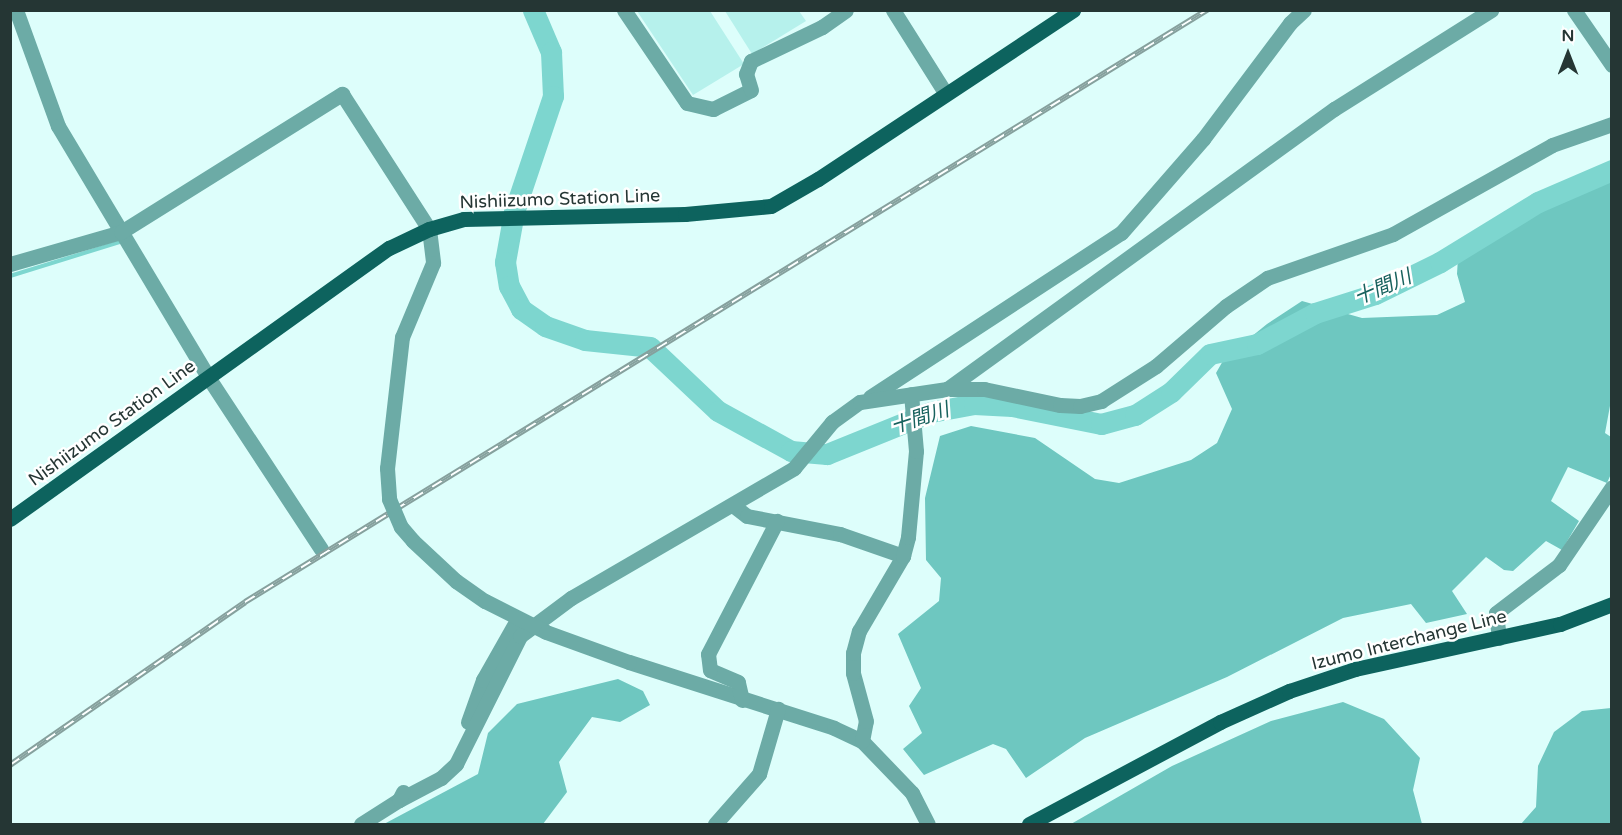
<!DOCTYPE html>
<meta charset="utf-8">
<style>
body{margin:0}
#map{position:relative;width:1622px;height:835px;overflow:hidden;background:#ddfefb;font-family:"Varela Round","Noto Sans JP",sans-serif}
div>[style]{position:absolute}
.green>*{inset:0;background:#b6f1ec}
.forest>*{inset:0;background:#6ec7c0}
.stream>*{height:4px;margin:-2px;padding:0 2px;transform-origin:2px;border-radius:2px;background:#7dd6cf}
.river>*{height:21px;margin:-10.5px;padding:0 10.5px;transform-origin:10.5px;border-radius:10.5px;background:#7dd6cf}
.minor>*{height:15px;margin:-7.5px;padding:0 7.5px;transform-origin:7.5px;border-radius:7.5px;background:#6caba6}
.major>*{height:15px;margin:-7.5px;padding:0 7.5px;transform-origin:7.5px;border-radius:7.5px;background:#0d635e}
.rail>*{height:6px;margin-top:-3px;transform-origin:0;background:repeating-linear-gradient(90deg,#fff 0 11px,#86a09d 0 22px);box-sizing:border-box;border-block:2px solid #86a09d}
.minor-bridge>*{height:15px;margin:-7.5px;padding:0 7.5px;transform-origin:7.5px;border-radius:7.5px;background:#6caba6}
span{translate:-50% -50%;white-space:nowrap;text-align:center;line-height:1.15;-webkit-text-stroke:5px #fff;paint-order:stroke}
.street-label{font-size:18px;color:#253634}
.water-label{font-size:20px;color:#17615d;font-style:italic}
.frame{position:absolute;inset:0;border:12px solid #253634;pointer-events:none}
.north{position:absolute;left:1538px;top:24px;width:60px;height:60px;-webkit-text-stroke:4px #fff;paint-order:stroke;rotate:0deg;font-size:16px;font-weight:700;line-height:24px;text-align:center;color:#253634}
.north::after{content:'';display:block;margin:auto;width:21px;height:27px;background:#253634;clip-path:polygon(50% 0,100% 100%,50% 72%,0 100%)}
</style>
<div id="map">
<div class="green">
<div style="clip-path:polygon(637px 11px,710px 11px,744px 64px,693px 95px)"></div>
<div style="clip-path:polygon(725px 11px,799px 11px,806px 21px,752px 54px)"></div>
</div>
<div class="forest">
<div style="clip-path:polygon(1611px 162px,1612px 395px,1605px 433px,1611px 437px,1611px 474px,1607px 483px,1568px 467px,1551px 501px,1579px 521px,1562px 550px,1546px 541px,1513px 571px,1504px 570px,1486px 557px,1452px 591px,1467px 614px,1426px 623px,1411px 604px,1343px 618px,1227px 677px,1085px 738px,1026px 778px,1006px 749px,993px 744px,924px 775px,903px 749px,922px 733px,909px 706px,921px 688px,898px 634px,939px 601px,941px 578px,926px 560px,925px 498px,940px 436px,971px 426px,1035px 438px,1095px 479px,1119px 483px,1191px 460px,1217px 443px,1232px 409px,1216px 373px,1224px 359px,1267px 324px,1302px 301px,1362px 318px,1437px 315px,1465px 302px,1457px 274px,1459px 241px,1539px 193px)"></div>
<div style="clip-path:polygon(618px 679px,643px 691px,650px 705px,620px 722px,592px 717px,559px 762px,567px 792px,543px 824px,384px 824px,478px 774px,488px 733px,517px 704px)"></div>
<div style="clip-path:polygon(1343px 702px,1384px 719px,1420px 758px,1413px 790px,1422px 824px,1071px 824px,1172px 766px,1271px 721px)"></div>
<div style="clip-path:polygon(1611px 708px,1611px 824px,1521px 824px,1536px 807px,1538px 766px,1554px 732px,1582px 711px)"></div>
</div>
<div class="stream">
<div style="left:10px;top:276px;width:118px;rotate:-17.2deg"></div>
</div>
<div class="river">
<div style="left:533px;top:10px;width:46px;rotate:66.8deg"></div>
<div style="left:551px;top:52px;width:44px;rotate:87.4deg"></div>
<div style="left:553px;top:96px;width:122px;rotate:108.6deg"></div>
<div style="left:514px;top:212px;width:51px;rotate:100.2deg"></div>
<div style="left:505px;top:262px;width:24px;rotate:81deg"></div>
<div style="left:509px;top:286px;width:26px;rotate:62deg"></div>
<div style="left:521px;top:309px;width:29px;rotate:35deg"></div>
<div style="left:545px;top:326px;width:42px;rotate:19.3deg"></div>
<div style="left:585px;top:340px;width:65px;rotate:6.1deg"></div>
<div style="left:650px;top:347px;width:93px;rotate:43.3deg"></div>
<div style="left:718px;top:411px;width:83px;rotate:28.7deg"></div>
<div style="left:791px;top:451px;width:36px;rotate:5deg"></div>
<div style="left:827px;top:454px;width:112px;rotate:-22deg"></div>
<div style="left:931px;top:412px;width:44px;rotate:-10.5deg"></div>
<div style="left:974px;top:404px;width:38px;rotate:3deg"></div>
<div style="left:1012px;top:406px;width:91px;rotate:11.4deg"></div>
<div style="left:1101px;top:424px;width:35px;rotate:-15deg"></div>
<div style="left:1135px;top:415px;width:43px;rotate:-32.6deg"></div>
<div style="left:1171px;top:392px;width:54px;rotate:-44.3deg"></div>
<div style="left:1210px;top:354px;width:48px;rotate:-12deg"></div>
<div style="left:1257px;top:344px;width:66px;rotate:-28.1deg"></div>
<div style="left:1315px;top:313px;width:63px;rotate:-17.6deg"></div>
<div style="left:1375px;top:294px;width:72px;rotate:-26.2deg"></div>
<div style="left:1440px;top:262px;width:115px;rotate:-31.5deg"></div>
<div style="left:1538px;top:202px;width:81px;rotate:-23.4deg"></div>
</div>
<div class="minor">
<div style="left:16px;top:10px;width:123px;rotate:70.1deg"></div>
<div style="left:58px;top:126px;width:292px;rotate:59.1deg"></div>
<div style="left:208px;top:377px;width:206px;rotate:56.7deg"></div>
<div style="left:624px;top:10px;width:112px;rotate:55.9deg"></div>
<div style="left:687px;top:103px;width:27px;rotate:13deg"></div>
<div style="left:713px;top:109px;width:42px;rotate:-26.6deg"></div>
<div style="left:751px;top:90px;width:17px;rotate:-107deg"></div>
<div style="left:746px;top:74px;width:14px;rotate:-69deg"></div>
<div style="left:751px;top:61px;width:79px;rotate:-25.6deg"></div>
<div style="left:822px;top:27px;width:29px;rotate:-35deg"></div>
<div style="left:893px;top:10px;width:99px;rotate:57.8deg"></div>
<div style="left:1574px;top:10px;width:67px;rotate:55.4deg"></div>
<div style="left:10px;top:264px;width:116px;rotate:-16.1deg"></div>
<div style="left:121px;top:232px;width:261px;rotate:-32deg"></div>
<div style="left:342px;top:94px;width:161px;rotate:57.2deg"></div>
<div style="left:429px;top:229px;width:34px;rotate:83deg"></div>
<div style="left:433px;top:263px;width:80px;rotate:112.7deg"></div>
<div style="left:402px;top:337px;width:132px;rotate:96.5deg"></div>
<div style="left:387px;top:468px;width:31px;rotate:86deg"></div>
<div style="left:947px;top:389px;width:478px;rotate:-35.9deg"></div>
<div style="left:1334px;top:109px;width:186px;rotate:-32.2deg"></div>
<div style="left:870px;top:397px;width:300px;rotate:-33.2deg"></div>
<div style="left:1121px;top:233px;width:125px;rotate:-48.9deg"></div>
<div style="left:1203px;top:139px;width:145px;rotate:-53.1deg"></div>
<div style="left:1290px;top:23px;width:19px;rotate:-43deg"></div>
<div style="left:734px;top:506px;width:16px;rotate:38deg"></div>
<div style="left:747px;top:516px;width:95px;rotate:11deg"></div>
<div style="left:840px;top:534px;width:67px;rotate:19.2deg"></div>
<div style="left:1499px;top:638px;width:25px;rotate:-97deg"></div>
<div style="left:1496px;top:613px;width:79px;rotate:-37.3deg"></div>
<div style="left:1559px;top:565px;width:94px;rotate:-55.8deg"></div>
<div style="left:629px;top:662px;width:215px;rotate:17.8deg"></div>
<div style="left:834px;top:728px;width:31px;rotate:25deg"></div>
<div style="left:862px;top:741px;width:72px;rotate:46.1deg"></div>
<div style="left:912px;top:793px;width:35px;rotate:63deg"></div>
<div style="left:742px;top:700px;width:18px;rotate:-103deg"></div>
<div style="left:738px;top:682px;width:30px;rotate:-157deg"></div>
<div style="left:710px;top:670px;width:16px;rotate:-97deg"></div>
<div style="left:708px;top:654px;width:150px;rotate:-62.6deg"></div>
<div style="left:468px;top:722px;width:45px;rotate:-70.3deg"></div>
<div style="left:483px;top:680px;width:69px;rotate:-60.5deg"></div>
<div style="left:862px;top:741px;width:20px;rotate:-79deg"></div>
<div style="left:866px;top:721px;width:50px;rotate:-105.2deg"></div>
<div style="left:853px;top:673px;width:20px;rotate:-90deg"></div>
<div style="left:853px;top:653px;width:23px;rotate:-75deg"></div>
<div style="left:859px;top:631px;width:87px;rotate:-59.6deg"></div>
<div style="left:903px;top:556px;width:20px;rotate:-75deg"></div>
<div style="left:908px;top:537px;width:86px;rotate:-84.7deg"></div>
<div style="left:916px;top:451px;width:57px;rotate:-95deg"></div>
<div style="left:399px;top:800px;width:47px;rotate:-27.6deg"></div>
<div style="left:441px;top:778px;width:21px;rotate:-43deg"></div>
<div style="left:456px;top:764px;width:143px;rotate:-63.4deg"></div>
<div style="left:520px;top:636px;width:64px;rotate:-36.7deg"></div>
<div style="left:571px;top:598px;width:258px;rotate:-30.2deg"></div>
<div style="left:794px;top:468px;width:60px;rotate:-50.4deg"></div>
<div style="left:832px;top:422px;width:34px;rotate:-36deg"></div>
<div style="left:860px;top:402px;width:88px;rotate:-8.5deg"></div>
<div style="left:947px;top:389px;width:37px"></div>
<div style="left:984px;top:389px;width:78px;rotate:11.9deg"></div>
<div style="left:1060px;top:405px;width:20px;rotate:3deg"></div>
<div style="left:1080px;top:406px;width:22px;rotate:-13deg"></div>
<div style="left:1101px;top:401px;width:65px;rotate:-32.5deg"></div>
<div style="left:1156px;top:366px;width:92px;rotate:-40.6deg"></div>
<div style="left:1226px;top:306px;width:50px;rotate:-34.3deg"></div>
<div style="left:1267px;top:278px;width:133px;rotate:-19.2deg"></div>
<div style="left:1393px;top:234px;width:182px;rotate:-29.2deg"></div>
<div style="left:1552px;top:145px;width:64px;rotate:-19.3deg"></div>
<div style="left:361px;top:824px;width:45px;rotate:-32.3deg"></div>
<div style="left:399px;top:800px;width:9px;rotate:-63deg"></div>
<div style="left:715px;top:824px;width:67px;rotate:-48.7deg"></div>
<div style="left:759px;top:774px;width:68px;rotate:-73.7deg"></div>
</div>
<div class="major">
<div style="left:10px;top:519px;width:466px;rotate:-35.6deg"></div>
<div style="left:389px;top:248px;width:44px;rotate:-25.4deg"></div>
<div style="left:429px;top:229px;width:36px;rotate:-16deg"></div>
<div style="left:464px;top:219px;width:221px;rotate:-1.3deg"></div>
<div style="left:685px;top:214px;width:86px;rotate:-5.3deg"></div>
<div style="left:771px;top:206px;width:54px;rotate:-29.9deg"></div>
<div style="left:818px;top:179px;width:306px;rotate:-33.5deg"></div>
<div style="left:1029px;top:824px;width:217px;rotate:-28.1deg"></div>
<div style="left:1220px;top:722px;width:76px;rotate:-24.2deg"></div>
<div style="left:1289px;top:691px;width:70px;rotate:-18.4deg"></div>
<div style="left:1355px;top:669px;width:210px;rotate:-12.4deg"></div>
<div style="left:1560px;top:624px;width:56px;rotate:-21deg"></div>
</div>
<div class="rail">
<div style="left:10px;top:765px;width:286px;rotate:-34.7deg"></div>
<div style="left:245px;top:602px;width:1130px;rotate:-31.61deg"></div>
</div>
<div class="minor-bridge">
<div style="left:389px;top:499px;width:30px;rotate:67deg"></div>
<div style="left:401px;top:527px;width:18px;rotate:49deg"></div>
<div style="left:413px;top:541px;width:59px;rotate:42.9deg"></div>
<div style="left:456px;top:581px;width:35px;rotate:35deg"></div>
<div style="left:485px;top:601px;width:68px;rotate:26.9deg"></div>
<div style="left:546px;top:632px;width:88px;rotate:19.9deg"></div>
</div>
<div class="street-label">
<span style="left:560px;top:199px;rotate:-2deg">Nishiizumo Station Line</span>
<span style="left:112px;top:423px;rotate:-36deg">Nishiizumo Station Line</span>
<span style="left:1409px;top:640px;rotate:-14deg">Izumo Interchange Line</span>
</div>
<div class="water-label">
<span style="left:1383px;top:288px;rotate:-23deg">十間川</span>
<span style="left:920px;top:419px;rotate:-18deg">十間川</span>
</div>
<div class="frame"></div>
<div class="north">N</div>
</div>
